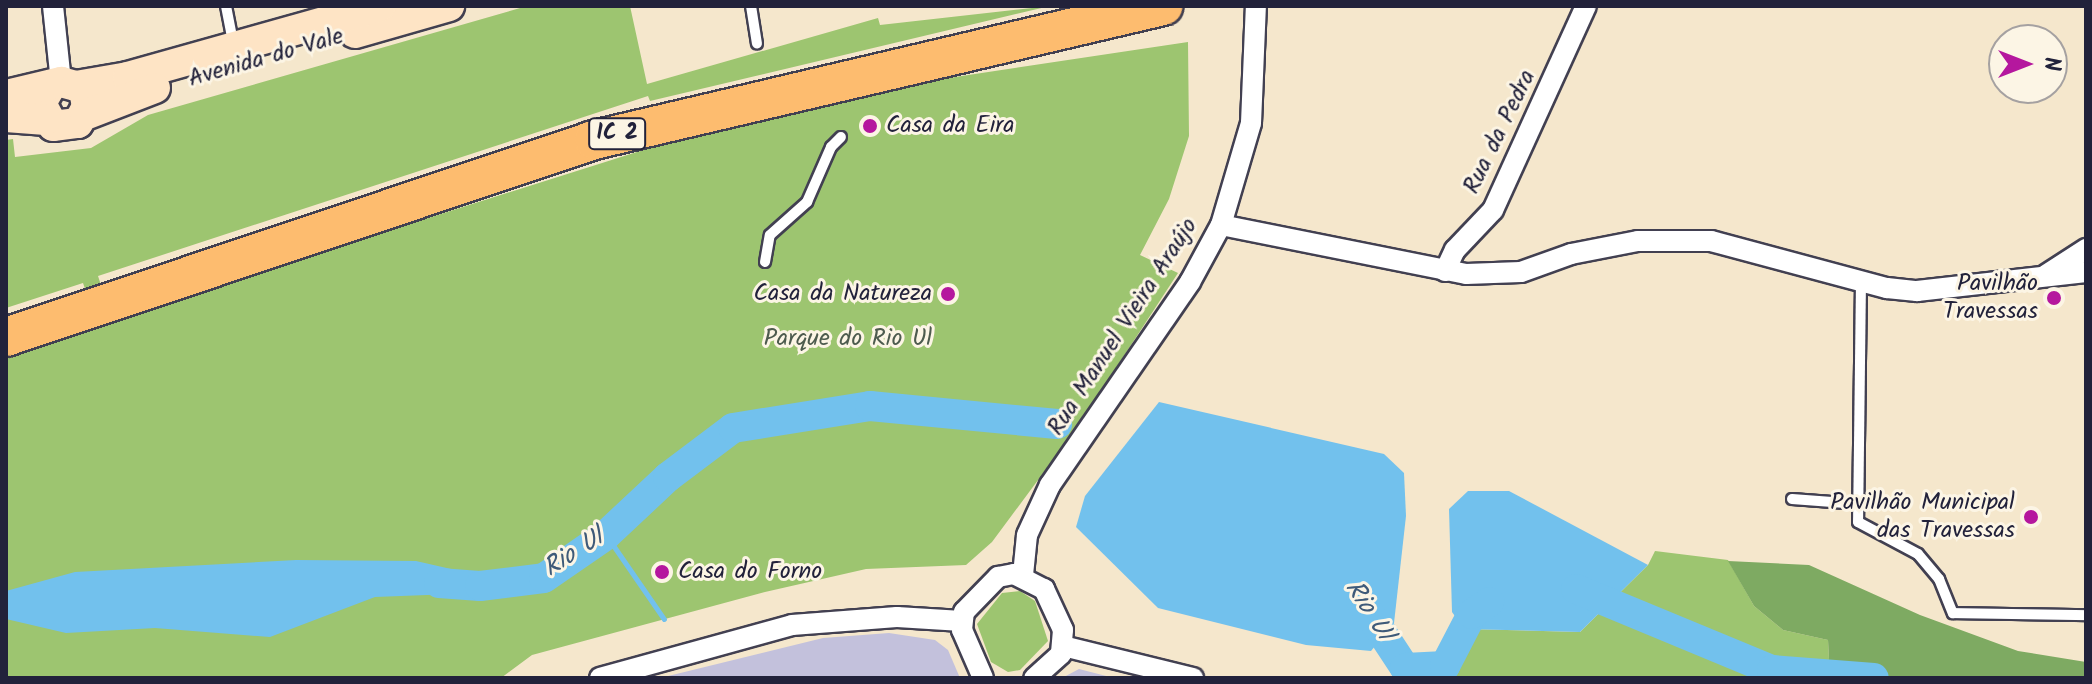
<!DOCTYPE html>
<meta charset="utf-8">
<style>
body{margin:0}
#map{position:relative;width:2092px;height:684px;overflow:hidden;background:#f5e7cc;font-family:Kalam,sans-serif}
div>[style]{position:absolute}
.industrial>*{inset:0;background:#c3c1dc}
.green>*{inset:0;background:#9dc570}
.forest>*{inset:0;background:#7eaa62}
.water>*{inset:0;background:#72c1ed}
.stream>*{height:5px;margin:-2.5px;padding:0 2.5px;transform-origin:2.5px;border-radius:2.5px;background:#72c1ed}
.river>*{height:30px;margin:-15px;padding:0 15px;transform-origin:15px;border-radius:15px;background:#72c1ed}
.roads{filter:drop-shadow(2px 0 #424051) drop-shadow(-2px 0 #424051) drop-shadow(0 2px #424051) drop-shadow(0 -2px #424051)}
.lane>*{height:10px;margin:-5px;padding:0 5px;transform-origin:5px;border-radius:5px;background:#fff}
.street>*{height:20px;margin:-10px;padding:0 10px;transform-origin:10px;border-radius:10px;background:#fff}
.secondary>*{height:30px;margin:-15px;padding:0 15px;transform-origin:15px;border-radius:15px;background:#fee4c5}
.highway>*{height:38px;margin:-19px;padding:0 19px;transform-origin:19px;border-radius:19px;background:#fdbc6f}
.dots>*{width:22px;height:22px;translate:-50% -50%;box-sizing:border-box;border:4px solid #fcf5e5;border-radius:50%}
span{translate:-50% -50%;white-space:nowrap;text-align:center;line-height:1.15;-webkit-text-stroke:6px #fcf5e5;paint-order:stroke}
.shield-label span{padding:2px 6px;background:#fcf5e5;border:2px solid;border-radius:6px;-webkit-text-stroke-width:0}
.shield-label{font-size:22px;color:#22223b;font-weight:700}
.street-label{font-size:24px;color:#22223b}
.poi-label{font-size:24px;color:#22223b}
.left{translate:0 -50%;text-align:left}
.right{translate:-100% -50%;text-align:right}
.park-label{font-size:24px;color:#4d5b4e}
.water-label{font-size:26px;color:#3e5a79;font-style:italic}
.frame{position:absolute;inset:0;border:8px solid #22223b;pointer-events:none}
.north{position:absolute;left:1988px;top:24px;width:80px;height:80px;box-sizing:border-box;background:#fcf5e5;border:2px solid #a5a1a1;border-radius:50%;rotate:90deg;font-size:22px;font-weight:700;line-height:32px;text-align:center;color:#22223b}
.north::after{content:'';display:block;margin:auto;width:28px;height:36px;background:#b5179e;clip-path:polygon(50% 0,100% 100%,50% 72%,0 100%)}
</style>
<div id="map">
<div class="industrial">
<div style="clip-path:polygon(889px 633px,935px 640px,948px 650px,960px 678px,660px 678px,823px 638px)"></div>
<div style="clip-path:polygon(1079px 669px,1114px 678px,1062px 678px)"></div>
</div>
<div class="green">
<div style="clip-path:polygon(527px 6px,630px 6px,647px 84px,878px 18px,880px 25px,1050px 6px,650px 101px,648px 96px,98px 276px,112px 318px,659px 145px,942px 79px,1188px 42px,1189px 136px,1169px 199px,1140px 255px,1178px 273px,1078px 426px,992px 542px,966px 565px,866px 569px,765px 592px,532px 655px,501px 678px,6px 678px,6px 355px,97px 324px,83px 283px,6px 308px,6px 140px,13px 139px,15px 157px,91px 148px,148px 115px)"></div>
<div style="clip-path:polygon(1655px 551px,1728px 560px,1754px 606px,1783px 630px,1828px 640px,1830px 678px,1448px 678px,1467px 629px,1580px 632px,1648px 565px)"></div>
<div style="clip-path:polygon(1020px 591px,1035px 601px,1048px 641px,1020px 670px,1008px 672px,991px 662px,977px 624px,1002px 593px)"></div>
</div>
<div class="forest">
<div style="clip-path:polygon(1728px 561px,1809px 565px,1920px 615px,2018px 651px,2086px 662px,2086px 678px,1830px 678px,1828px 640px,1783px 630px,1754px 606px)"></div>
</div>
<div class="water">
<div style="clip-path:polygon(1159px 402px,1384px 454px,1404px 473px,1406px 516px,1394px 623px,1371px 651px,1306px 645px,1158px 608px,1076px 527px,1085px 496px)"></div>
<div style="clip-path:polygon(1468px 491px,1509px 491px,1648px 565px,1580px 632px,1464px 629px,1452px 612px,1449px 509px)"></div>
<div style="clip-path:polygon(296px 560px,416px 561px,473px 574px,480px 586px,453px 594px,375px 597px,270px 637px,155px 628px,66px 633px,6px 619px,6px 591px,75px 572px)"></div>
</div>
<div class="stream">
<div style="left:606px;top:535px;width:102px;rotate:55.4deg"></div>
</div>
<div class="river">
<div style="left:439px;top:583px;width:41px;rotate:4.2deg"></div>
<div style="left:480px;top:586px;width:64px;rotate:-7.1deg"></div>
<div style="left:544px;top:578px;width:75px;rotate:-34.7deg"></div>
<div style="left:606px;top:535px;width:85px;rotate:-43.1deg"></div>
<div style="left:668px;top:477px;width:81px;rotate:-37deg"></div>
<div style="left:733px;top:428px;width:139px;rotate:-9.1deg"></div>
<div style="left:870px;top:406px;width:188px;rotate:5.5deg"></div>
<div style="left:1576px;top:589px;width:212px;rotate:22.5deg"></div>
<div style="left:1772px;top:670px;width:102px;rotate:4.5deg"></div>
<div style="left:1361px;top:601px;width:80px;rotate:56.7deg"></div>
<div style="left:1405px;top:668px;width:40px;rotate:-2.9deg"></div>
<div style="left:1445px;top:666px;width:59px;rotate:-62.6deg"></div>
<div style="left:1472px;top:614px;width:21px;rotate:-35deg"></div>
</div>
<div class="roads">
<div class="lane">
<div style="left:226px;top:6px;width:38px;rotate:79deg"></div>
<div style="left:751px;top:6px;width:38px;rotate:81deg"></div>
<div style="left:765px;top:262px;width:27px;rotate:-80deg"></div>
<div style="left:770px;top:235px;width:50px;rotate:-41.7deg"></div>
<div style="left:807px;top:202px;width:60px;rotate:-66.4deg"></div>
<div style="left:831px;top:147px;width:14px;rotate:-45deg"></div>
<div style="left:1861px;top:281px;width:241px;rotate:90.7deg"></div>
<div style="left:1858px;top:522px;width:68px;rotate:28.1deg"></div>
<div style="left:1918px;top:554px;width:33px;rotate:50deg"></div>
<div style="left:1939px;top:579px;width:37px;rotate:68deg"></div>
<div style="left:1953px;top:613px;width:133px;rotate:0.9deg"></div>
<div style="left:1792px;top:499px;width:67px;rotate:4.3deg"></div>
</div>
<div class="street">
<div style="left:53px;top:6px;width:76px;rotate:84deg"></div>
<div style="left:1221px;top:225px;width:250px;rotate:11.3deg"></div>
<div style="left:1466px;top:274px;width:55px;rotate:-2.1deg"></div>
<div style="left:1521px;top:272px;width:53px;rotate:-19.8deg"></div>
<div style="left:1571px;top:254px;width:68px;rotate:-11deg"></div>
<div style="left:1638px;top:241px;width:73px"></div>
<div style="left:1711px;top:241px;width:182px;rotate:15deg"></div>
<div style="left:1887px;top:288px;width:30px;rotate:6deg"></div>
<div style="left:1917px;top:291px;width:170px;rotate:-6.4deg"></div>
<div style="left:1445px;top:271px;width:23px;rotate:-65deg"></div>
<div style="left:1455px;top:250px;width:55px;rotate:-46.5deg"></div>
<div style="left:1493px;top:210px;width:224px;rotate:-65.5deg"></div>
<div style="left:2046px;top:275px;width:48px;rotate:-33deg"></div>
<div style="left:1023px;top:575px;width:40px;rotate:-84.3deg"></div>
<div style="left:1027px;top:535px;width:55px;rotate:-65.3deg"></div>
<div style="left:1050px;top:485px;width:247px;rotate:-55.4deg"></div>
<div style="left:1190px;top:282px;width:65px;rotate:-61.5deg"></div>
<div style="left:1221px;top:225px;width:106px;rotate:-73.6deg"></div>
<div style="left:1251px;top:123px;width:117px;rotate:-87.6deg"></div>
<div style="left:1063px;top:646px;width:134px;rotate:13.8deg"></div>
<div style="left:600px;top:678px;width:199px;rotate:-15.4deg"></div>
<div style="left:792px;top:625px;width:105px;rotate:-4.4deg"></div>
<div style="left:897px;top:617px;width:65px;rotate:3.5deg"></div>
<div style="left:983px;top:678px;width:52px;rotate:-113.6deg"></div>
<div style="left:962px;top:630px;width:18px;rotate:-84deg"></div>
<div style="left:964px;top:612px;width:49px;rotate:-45.8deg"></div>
<div style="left:998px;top:577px;width:16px;rotate:-11deg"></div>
<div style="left:1014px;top:574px;width:34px;rotate:27deg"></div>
<div style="left:1044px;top:589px;width:45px;rotate:65.1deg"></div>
<div style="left:1063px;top:630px;width:24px;rotate:95deg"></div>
<div style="left:1061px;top:654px;width:36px;rotate:138deg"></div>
</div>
<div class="secondary">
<div style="left:355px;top:33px;width:98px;rotate:-16deg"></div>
<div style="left:51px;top:86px;width:20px;rotate:120deg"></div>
<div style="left:41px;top:103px;width:26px;rotate:62deg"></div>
<div style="left:53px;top:126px;width:25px;rotate:-7deg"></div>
<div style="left:78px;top:123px;width:18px;rotate:-61deg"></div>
<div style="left:87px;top:107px;width:11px;rotate:-100deg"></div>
<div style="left:6px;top:95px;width:57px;rotate:-13.3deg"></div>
<div style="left:61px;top:82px;width:16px;rotate:15deg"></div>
<div style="left:76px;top:86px;width:53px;rotate:-9.8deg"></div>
<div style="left:128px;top:77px;width:262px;rotate:-15.7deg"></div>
<div style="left:85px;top:115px;width:75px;rotate:-21.1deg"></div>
<div style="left:6px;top:117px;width:40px;rotate:4.3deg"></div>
</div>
<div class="highway">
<div style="left:6px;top:337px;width:620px;rotate:-18.52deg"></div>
<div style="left:594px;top:140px;width:585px;rotate:-13.25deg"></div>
</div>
</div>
<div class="dots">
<div style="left:870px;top:126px;background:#b5179e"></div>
<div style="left:948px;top:294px;background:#b5179e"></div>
<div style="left:2054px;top:298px;background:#b5179e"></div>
<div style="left:2031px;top:517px;background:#b5179e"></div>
<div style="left:662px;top:572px;background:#b5179e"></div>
</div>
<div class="shield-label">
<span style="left:617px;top:134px">IC 2</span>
</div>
<div class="street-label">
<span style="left:266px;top:58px;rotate:-16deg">Avenida do Vale</span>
<span style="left:1500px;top:132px;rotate:-64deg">Rua da Pedra</span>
<span style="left:1123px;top:327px;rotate:-57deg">Rua Manuel Vieira Araújo</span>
</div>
<div class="poi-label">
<span class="left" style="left:886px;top:126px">Casa da Eira</span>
<span class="right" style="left:2038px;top:298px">Pavilhão<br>Travessas</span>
<span class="right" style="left:932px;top:294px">Casa da Natureza</span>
<span class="right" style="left:2015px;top:517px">Pavilhão Municipal<br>das Travessas</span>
<span class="left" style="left:678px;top:572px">Casa do Forno</span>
</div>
<div class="park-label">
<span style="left:848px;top:339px">Parque do Rio Ul</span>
</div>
<div class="water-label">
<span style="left:574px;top:554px;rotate:-33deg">Rio Ul</span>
<span style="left:1368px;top:611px;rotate:57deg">Rio Ul</span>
</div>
<div class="frame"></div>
<div class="north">N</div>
</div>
